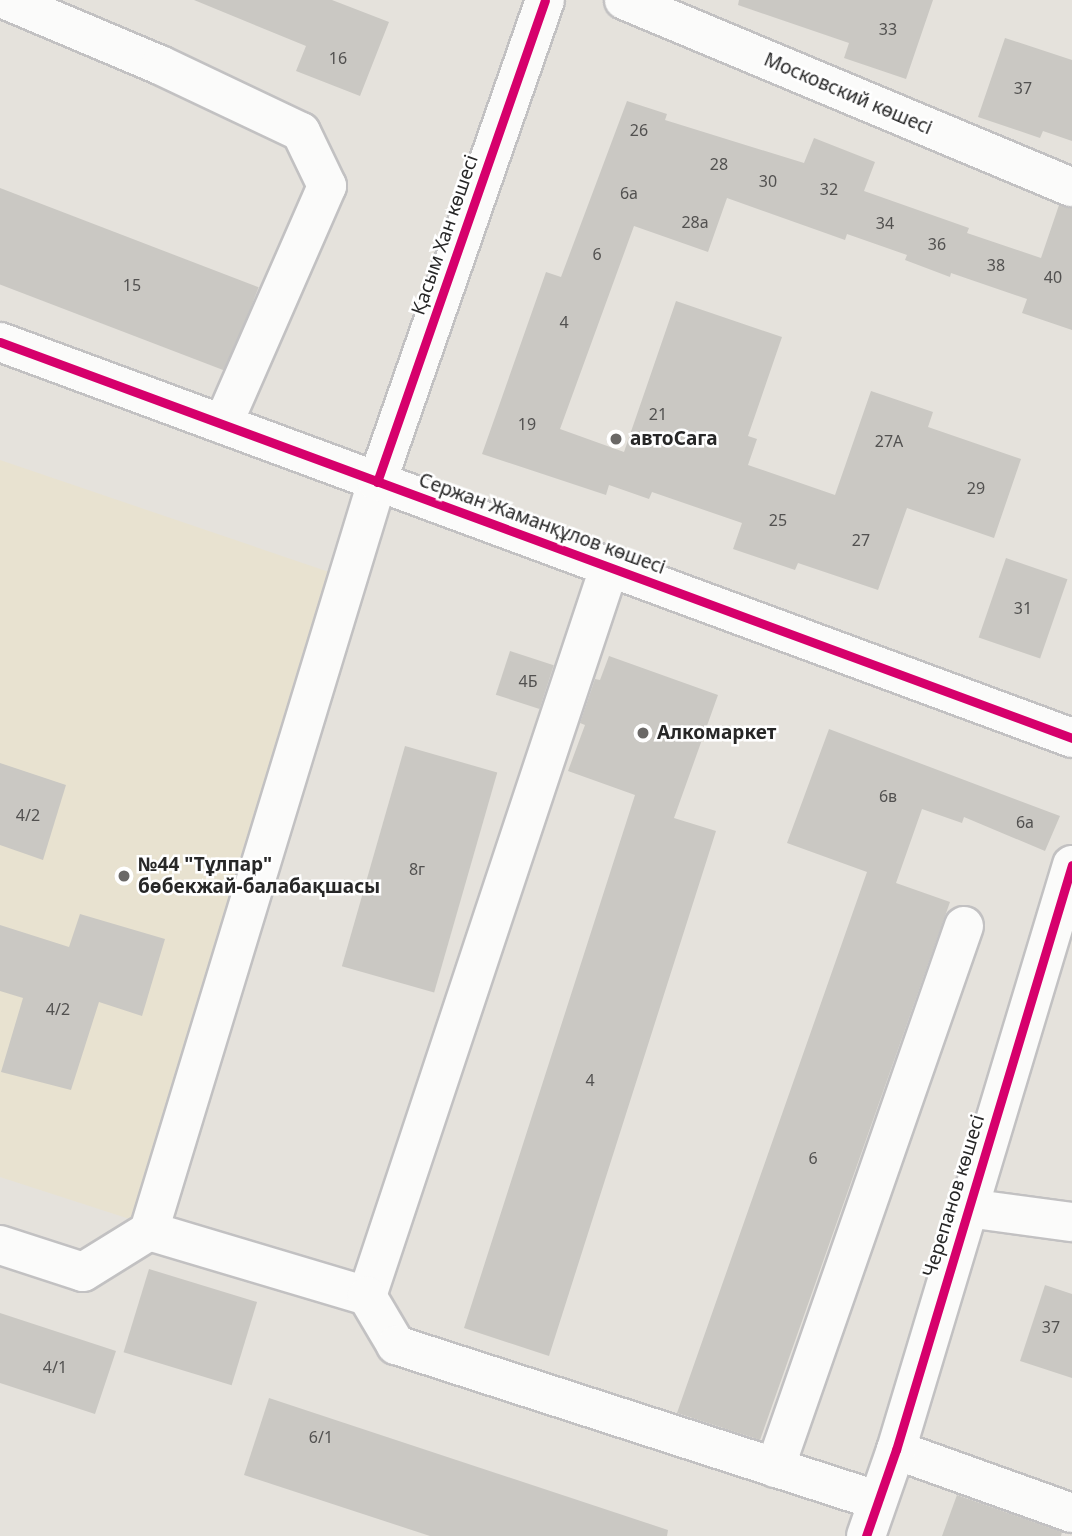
<!DOCTYPE html>
<meta charset="utf-8">
<style>
body{margin:0}
#map{position:relative;width:1072px;height:1536px;overflow:hidden;background:#e5e2dc;font-family:"Noto Sans",sans-serif}
div>[style]{position:absolute}
.education>*{inset:0;background:#e8e2d0}
.building>*{inset:0;background:#cac8c3;transform-origin:0 0}
.roads{filter:drop-shadow(2px 0 #c2c1c2) drop-shadow(-2px 0 #c2c1c2) drop-shadow(0 2px #c2c1c2) drop-shadow(0 -2px #c2c1c2)}
.minor>*{height:38px;margin:-19px;padding:0 19px;transform-origin:19px;border-radius:19px;background:#fbfbfa}
.cycleway>*{height:9px;margin:-4.5px;padding:0 4.5px;transform-origin:4.5px;border-radius:4.5px;background:#d6006c}
.dots>*{width:19px;height:19px;translate:-50% -50%;box-sizing:border-box;border:4px solid #fff;border-radius:50%}
span{translate:-50% -50%;white-space:nowrap;text-align:center;line-height:1.15;-webkit-text-stroke:5px #fff;paint-order:stroke}
.number-label{font-size:16px;color:#525150}
.number-label span{-webkit-text-stroke-width:0}
.street-label{font-size:19px;color:#272727}
.poi-label{font-size:19px;color:#272727;font-weight:700}
.left{translate:0 -50%;text-align:left}
</style>
<div id="map">
<div class="education">
<div style="clip-path:polygon(0 460px,338px 575px,142px 1223px,0 1177px)"></div>
</div>
<div class="building">
<div style="clip-path:polygon(194px 0,332px 0,389px 22px,360px 96px,296px 71px,306px 46px)"></div>
<div style="clip-path:polygon(739px 0,933px 0,906px 79px,844px 58px,849px 43px,738px 5px)"></div>
<div style="clip-path:polygon(1005px 38px,1072px 60px,1072px 141px,1043px 131px,1040px 138px,978px 117px)"></div>
<div style="clip-path:polygon(627px 101px,667px 114px,665px 120px,804px 163px,814px 138px,875px 162px,864px 191px,969px 228px,967px 233px,1041px 258px,1059px 205px,1072px 208px,1072px 330px,1022px 313px,1027px 299px,951px 273px,950px 277px,905px 260px,907px 255px,847px 234px,845px 240px,727px 198px,708px 252px,634px 226px,560px 429px,624px 452px,676px 301px,782px 337px,748px 436px,757px 439px,748px 465px,835px 495px,871px 391px,933px 412px,928px 427px,1021px 459px,994px 538px,907px 508px,878px 590px,798px 563px,795px 570px,733px 549px,742px 523px,652px 492px,649px 499px,609px 485px,606px 495px,482px 454px,546px 272px,561px 277px)"></div>
<div style="left:0;top:188px;width:277px;height:90px;rotate:21deg"></div>
<div style="left:1006px;top:558px;width:65px;height:84px;rotate:19deg"></div>
<div style="left:510px;top:651px;width:46px;height:46px;rotate:18deg"></div>
<div style="clip-path:polygon(609px 656px,718px 695px,674px 818px,716px 831px,549px 1356px,464px 1328px,635px 795px,568px 771px,585px 725px,580px 723px,595px 679px,600px 680px)"></div>
<div style="clip-path:polygon(829px 729px,1060px 816px,1045px 851px,964px 817px,962px 823px,922px 809px,896px 883px,950px 902px,760px 1440px,677px 1413px,867px 872px,787px 843px)"></div>
<div style="left:405px;top:746px;width:96px;height:229px;rotate:16deg"></div>
<div style="clip-path:polygon(0 763px,66px 785px,43px 860px,0 845px)"></div>
<div style="clip-path:polygon(80px 914px,165px 939px,142px 1016px,99px 1002px,71px 1090px,1px 1072px,23px 998px,0 991px,0 925px,69px 947px)"></div>
<div style="left:149px;top:1269px;width:113px;height:87px;rotate:17deg"></div>
<div style="clip-path:polygon(1045px 1285px,1072px 1294px,1072px 1378px,1020px 1361px)"></div>
<div style="clip-path:polygon(0 1313px,116px 1351px,95px 1414px,0 1383px)"></div>
<div style="clip-path:polygon(269px 1398px,668px 1530px,667px 1536px,430px 1536px,244px 1475px)"></div>
<div style="clip-path:polygon(957px 1495px,1062px 1532px,1061px 1536px,942px 1536px)"></div>
</div>
<div class="roads">
<div class="minor">
<div style="left:6px;top:0;width:167px;rotate:22.9deg"></div>
<div style="left:160px;top:65px;width:156px;rotate:25.4deg"></div>
<div style="left:301px;top:132px;width:60px;rotate:64.3deg"></div>
<div style="left:327px;top:186px;width:260px;rotate:113.6deg"></div>
<div style="left:624px;top:0;width:485px;rotate:22.7deg"></div>
<div style="left:0;top:342px;width:1143px;rotate:20.27deg"></div>
<div style="left:968px;top:1208px;width:105px;rotate:7.7deg"></div>
<div style="left:149px;top:1231px;width:227px;rotate:16.6deg"></div>
<div style="left:367px;top:1296px;width:767px;rotate:-71.61deg"></div>
<div style="left:0;top:1245px;width:87px;rotate:18deg"></div>
<div style="left:83px;top:1272px;width:78px;rotate:-31.8deg"></div>
<div style="left:149px;top:1231px;width:783px;rotate:-73.07deg"></div>
<div style="left:377px;top:482px;width:510px;rotate:-70.78deg"></div>
<div style="left:367px;top:1296px;width:57px;rotate:59.4deg"></div>
<div style="left:396px;top:1345px;width:504px;rotate:17.9deg"></div>
<div style="left:896px;top:1450px;width:187px;rotate:19.7deg"></div>
<div style="left:775px;top:1468px;width:574px;rotate:-70.78deg"></div>
<div style="left:866px;top:1536px;width:91px;rotate:-70.8deg"></div>
<div style="left:896px;top:1450px;width:611px;rotate:-73.26deg"></div>
</div>
</div>
<div class="cycleway">
<div style="left:0;top:342px;width:1143px;rotate:20.27deg"></div>
<div style="left:377px;top:482px;width:510px;rotate:-70.78deg"></div>
<div style="left:866px;top:1536px;width:91px;rotate:-70.8deg"></div>
<div style="left:896px;top:1450px;width:611px;rotate:-73.26deg"></div>
</div>
<div class="dots">
<div style="left:616px;top:439px;background:#6a6866"></div>
<div style="left:643px;top:733px;background:#6a6866"></div>
<div style="left:124px;top:876px;background:#6a6866"></div>
</div>
<div class="number-label">
<span style="left:888px;top:29px">33</span>
<span style="left:338px;top:58px">16</span>
<span style="left:1023px;top:88px">37</span>
<span style="left:639px;top:130px">26</span>
<span style="left:719px;top:164px">28</span>
<span style="left:768px;top:181px">30</span>
<span style="left:829px;top:189px">32</span>
<span style="left:629px;top:193px">6а</span>
<span style="left:695px;top:222px">28а</span>
<span style="left:885px;top:223px">34</span>
<span style="left:937px;top:244px">36</span>
<span style="left:597px;top:254px">6</span>
<span style="left:996px;top:265px">38</span>
<span style="left:1053px;top:277px">40</span>
<span style="left:132px;top:285px">15</span>
<span style="left:564px;top:322px">4</span>
<span style="left:658px;top:414px">21</span>
<span style="left:527px;top:424px">19</span>
<span style="left:889px;top:441px">27А</span>
<span style="left:976px;top:488px">29</span>
<span style="left:778px;top:520px">25</span>
<span style="left:861px;top:540px">27</span>
<span style="left:1023px;top:608px">31</span>
<span style="left:528px;top:681px">4Б</span>
<span style="left:888px;top:796px">6в</span>
<span style="left:28px;top:815px">4/2</span>
<span style="left:1025px;top:822px">6а</span>
<span style="left:417px;top:869px">8г</span>
<span style="left:58px;top:1009px">4/2</span>
<span style="left:590px;top:1080px">4</span>
<span style="left:813px;top:1158px">6</span>
<span style="left:1051px;top:1327px">37</span>
<span style="left:55px;top:1367px">4/1</span>
<span style="left:321px;top:1437px">6/1</span>
</div>
<div class="street-label">
<span style="left:848px;top:94px;rotate:23deg">Московский көшесі</span>
<span style="left:445px;top:235px;rotate:-71deg">Қасым Хан көшесі</span>
<span style="left:542px;top:524px;rotate:20deg">Сержан Жаманқұлов көшесі</span>
<span style="left:954px;top:1196px;rotate:-73deg">Черепанов көшесі</span>
</div>
<div class="poi-label">
<span class="left" style="left:630px;top:439px">автоСага</span>
<span class="left" style="left:657px;top:733px">Алкомаркет</span>
<span class="left" style="left:138px;top:876px">№44 "Тұлпар"<br>бөбекжай-балабақшасы</span>
</div>
</div>
